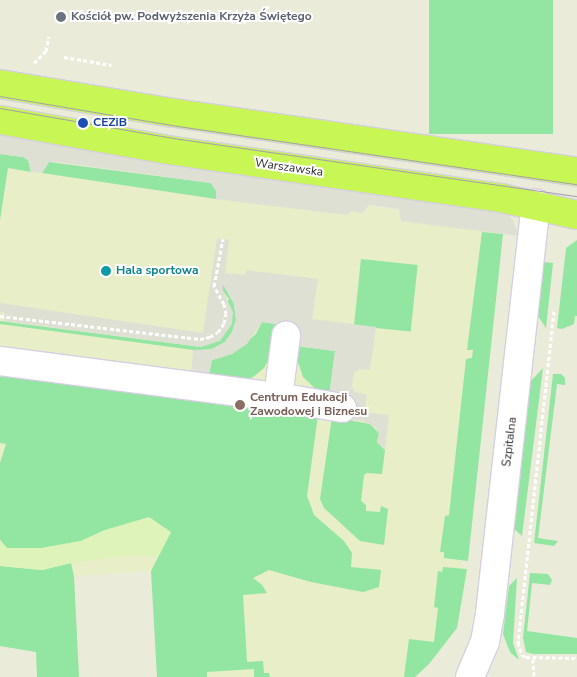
<!DOCTYPE html>
<meta charset="utf-8">
<style>
body{margin:0}
#map{position:relative;width:577px;height:677px;overflow:hidden;background:#eaecd9;font-family:"Nunito Sans",sans-serif}
div>[style]{position:absolute}
.education>*{inset:0;background:#e7eec8}
.green>*{inset:0;background:#93e5a2;transform-origin:0 0}
.sand>*{inset:0;background:#def3ba}
.plaza>*{inset:0;background:#dee0d4}
.path>*{height:3px;margin-top:-1.5px;transform-origin:0;background:repeating-linear-gradient(90deg,#fff 0 4px,transparent 0 6.5px)}
.roads{filter:drop-shadow(1px 0 #d5cfe2) drop-shadow(-1px 0 #d5cfe2) drop-shadow(0 1px #d5cfe2) drop-shadow(0 -1px #d5cfe2)}
.minor>*{height:28px;margin:-14px;padding:0 14px;transform-origin:14px;border-radius:14px;background:#fff}
.major>*{height:28px;margin:-14px;padding:0 14px;transform-origin:14px;border-radius:14px;background:#c8f654}
.tram>*{height:1px;margin:-0.5px;padding:0 0.5px;transform-origin:0.5px;border-radius:0.5px;background:#a59cb4}
.dots>*{width:14px;height:14px;translate:-50% -50%;box-sizing:border-box;border:2px solid #fff;border-radius:50%}
span{translate:-50% -50%;white-space:nowrap;text-align:center;line-height:1.15;-webkit-text-stroke:4px #fff;paint-order:stroke}
.worship-label{font-size:12px;color:#5b616d;font-weight:700}
.left{translate:0 -50%;text-align:left}
.transit-label{font-size:12px;color:#164399;font-weight:700}
.street-label{font-size:12px;color:#292929}
.culture-label{font-size:12px;color:#0d838f;font-weight:700}
.education-label{font-size:12px;color:#785e54;font-weight:700}
</style>
<div id="map">
<div class="education">
<div style="clip-path:polygon(0 157px,481px 221px,499px 238px,456px 616px,414px 677px,157px 677px,151px 571px,74px 576px,79px 677px,37px 677px,36px 652px,0 646px)"></div>
</div>
<div class="green">
<div style="left:429px;top:0;width:124px;height:134px"></div>
<div style="clip-path:polygon(0 154px,23px 157px,28px 160px,31px 172px,8px 168px,0 220px)"></div>
<div style="clip-path:polygon(49px 162px,211px 183px,216px 191px,216px 199px,42px 173px)"></div>
<div style="clip-path:polygon(482px 232px,503px 234px,468px 561px,444px 558px,444px 552px,440px 552px,445px 516px,449px 515px,466px 359px,472px 358px,473px 350px,467px 350px)"></div>
<div style="clip-path:polygon(577px 240px,577px 316px,575px 316px,574px 324px,562px 329px,557px 328px,566px 248px)"></div>
<div style="left:361px;top:259px;width:57px;height:67px;rotate:6deg"></div>
<div style="clip-path:polygon(544px 262px,553px 263px,546px 328px,538px 316px)"></div>
<div style="clip-path:polygon(223px 284px,234px 304px,236px 320px,232px 332px,225px 342px,212px 349px,201px 351px,0 324px,0 321px,201px 347px,229px 299px,223px 291px)"></div>
<div style="clip-path:polygon(262px 322px,276px 324px,271px 355px,264px 368px,253px 377px,239px 382px,208px 379px,212px 360px,232px 354px,256px 334px)"></div>
<div style="clip-path:polygon(296px 346px,335px 351px,329px 397px,318px 391px,303px 377px,296px 356px)"></div>
<div style="clip-path:polygon(543px 368px,522px 536px,513px 528px,531px 381px)"></div>
<div style="clip-path:polygon(0 372px,318px 415px,307px 496px,310px 504px,314px 515px,344px 541px,352px 553px,351px 567px,381px 570px,379px 587px,363px 592px,311px 582px,269px 570px,253px 578px,262px 585px,267px 593px,243px 595px,247px 662px,263px 661px,264px 673px,269px 673px,270px 677px,254px 677px,254px 669px,207px 672px,207px 677px,157px 677px,151px 571px,171px 532px,105px 530px,81px 541px,42px 548px,7px 548px,0 540px,0 463px,6px 444px,0 443px)"></div>
<div style="clip-path:polygon(553px 374px,561px 374px,565px 378px,565px 385px,557px 384px,538px 538px,558px 541px,554px 546px,534px 543px)"></div>
<div style="clip-path:polygon(332px 417px,370px 424px,379px 433px,377px 442px,385px 450px,382px 474px,367px 473px,364px 475px,361px 501px,366px 505px,366px 511px,380px 512px,381px 506px,388px 509px,384px 545px,360px 541px,324px 508px,320px 499px)"></div>
<div style="clip-path:polygon(71px 563px,74px 576px,79px 677px,37px 677px,36px 652px,0 646px,0 566px,42px 570px)"></div>
<div style="clip-path:polygon(443px 567px,467px 569px,457px 628px,429px 664px,415px 677px,404px 677px,409px 639px,434px 642px,438px 608px,434px 607px,438px 571px,442px 572px)"></div>
<div style="clip-path:polygon(530px 573px,548px 574px,552px 580px,550px 585px,532px 583px,527px 631px,577px 638px,577px 654px,533px 654px,526px 652px,523px 638px)"></div>
<div style="clip-path:polygon(517px 578px,513px 643px,519px 660px,510px 652px,503px 634px,509px 586px)"></div>
</div>
<div class="sand">
<div style="clip-path:polygon(149px 517px,171px 532px,158px 557px,129px 555px,71px 563px,42px 570px,0 566px,0 540px,7px 548px,42px 548px,81px 541px,105px 530px)"></div>
</div>
<div class="plaza">
<div style="clip-path:polygon(0 128px,505px 212px,513px 220px,519px 236px,401px 221px,399px 209px,369px 205px,363px 213px,351px 211px,347px 215px,216px 199px,216px 191px,211px 183px,58px 162px,49px 162px,42px 173px,31px 172px,28px 160px,23px 157px,0 154px)"></div>
<div style="clip-path:polygon(217px 238px,229px 240px,225px 273px,244px 275px,247px 270px,318px 279px,312px 319px,376px 327px,370px 370px,360px 369px,354px 373px,352px 386px,355px 392px,367px 395px,364px 412px,389px 415px,385px 450px,377px 442px,379px 433px,375px 427px,363px 421px,343px 419px,329px 397px,335px 351px,296px 346px,298px 328px,262px 322px,247px 344px,232px 354px,212px 360px,208px 379px,191px 378px,193px 350px,212px 349px,225px 342px,232px 332px,236px 320px,234px 304px,223px 285px,223px 291px,233px 312px,232px 324px,220px 341px,201px 347px,4px 321px,5px 313px,0 312px,0 303px,203px 333px)"></div>
</div>
<div class="path">
<div style="left:64px;top:57px;width:48px;rotate:9.7deg"></div>
<div style="left:34px;top:63px;width:17px;rotate:-45deg"></div>
<div style="left:46px;top:51px;width:15px;rotate:-79deg"></div>
<div style="left:554px;top:311px;width:333px;rotate:96.2deg"></div>
<div style="left:518px;top:642px;width:14px;rotate:73deg"></div>
<div style="left:522px;top:655px;width:4px;rotate:27deg"></div>
<div style="left:526px;top:657px;width:51px;rotate:1.1deg"></div>
<div style="left:0;top:316px;width:201px;rotate:6.6deg"></div>
<div style="left:200px;top:339px;width:10px;rotate:-11deg"></div>
<div style="left:210px;top:337px;width:9px;rotate:-32deg"></div>
<div style="left:218px;top:332px;width:11px;rotate:-56deg"></div>
<div style="left:224px;top:323px;width:9px;rotate:-77deg"></div>
<div style="left:226px;top:314px;width:10px;rotate:-101deg"></div>
<div style="left:224px;top:304px;width:21px;rotate:-119deg"></div>
<div style="left:214px;top:286px;width:48px;rotate:-79.2deg"></div>
<div style="left:533px;top:659px;width:18px;rotate:87deg"></div>
</div>
<div class="roads">
<div class="minor">
<div style="left:0;top:361px;width:280px;rotate:7.4deg"></div>
<div style="left:278px;top:397px;width:65px;rotate:9.8deg"></div>
<div style="left:278px;top:397px;width:62px;rotate:-82.5deg"></div>
<div style="left:470px;top:677px;width:38px;rotate:-67deg"></div>
<div style="left:485px;top:642px;width:29px;rotate:-80deg"></div>
<div style="left:490px;top:613px;width:412px;rotate:-83.6deg"></div>
</div>
<div class="major">
<div style="left:0;top:84px;width:170px;rotate:9.5deg"></div>
<div style="left:168px;top:112px;width:413px;rotate:8.3deg"></div>
<div style="left:0;top:120px;width:171px;rotate:10.1deg"></div>
<div style="left:168px;top:150px;width:336px;rotate:8.2deg"></div>
<div style="left:501px;top:198px;width:78px;rotate:12.6deg"></div>
</div>
</div>
<div class="tram">
<div style="left:0;top:96px;width:181px;rotate:9.6deg"></div>
<div style="left:178px;top:126px;width:403px;rotate:8.3deg"></div>
<div style="left:0;top:108px;width:183px;rotate:9.8deg"></div>
<div style="left:180px;top:139px;width:401px;rotate:8.2deg"></div>
</div>
<div class="dots">
<div style="left:61px;top:17px;background:#6b7280"></div>
<div style="left:83px;top:123px;background:#1a4fb4"></div>
<div style="left:106px;top:271px;background:#0f9aa8"></div>
<div style="left:240px;top:405px;background:#8d6e63"></div>
</div>
<div class="worship-label">
<span class="left" style="left:71px;top:17px">Kościół pw. Podwyższenia Krzyża Świętego</span>
</div>
<div class="transit-label">
<span class="left" style="left:93px;top:123px">CEZiB</span>
</div>
<div class="street-label">
<span style="left:289px;top:168px;rotate:8deg">Warszawska</span>
<span style="left:510px;top:442px;rotate:-83deg">Szpitalna</span>
</div>
<div class="culture-label">
<span class="left" style="left:116px;top:271px">Hala sportowa</span>
</div>
<div class="education-label">
<span class="left" style="left:250px;top:405px">Centrum Edukacji<br>Zawodowej i Biznesu</span>
</div>
</div>
